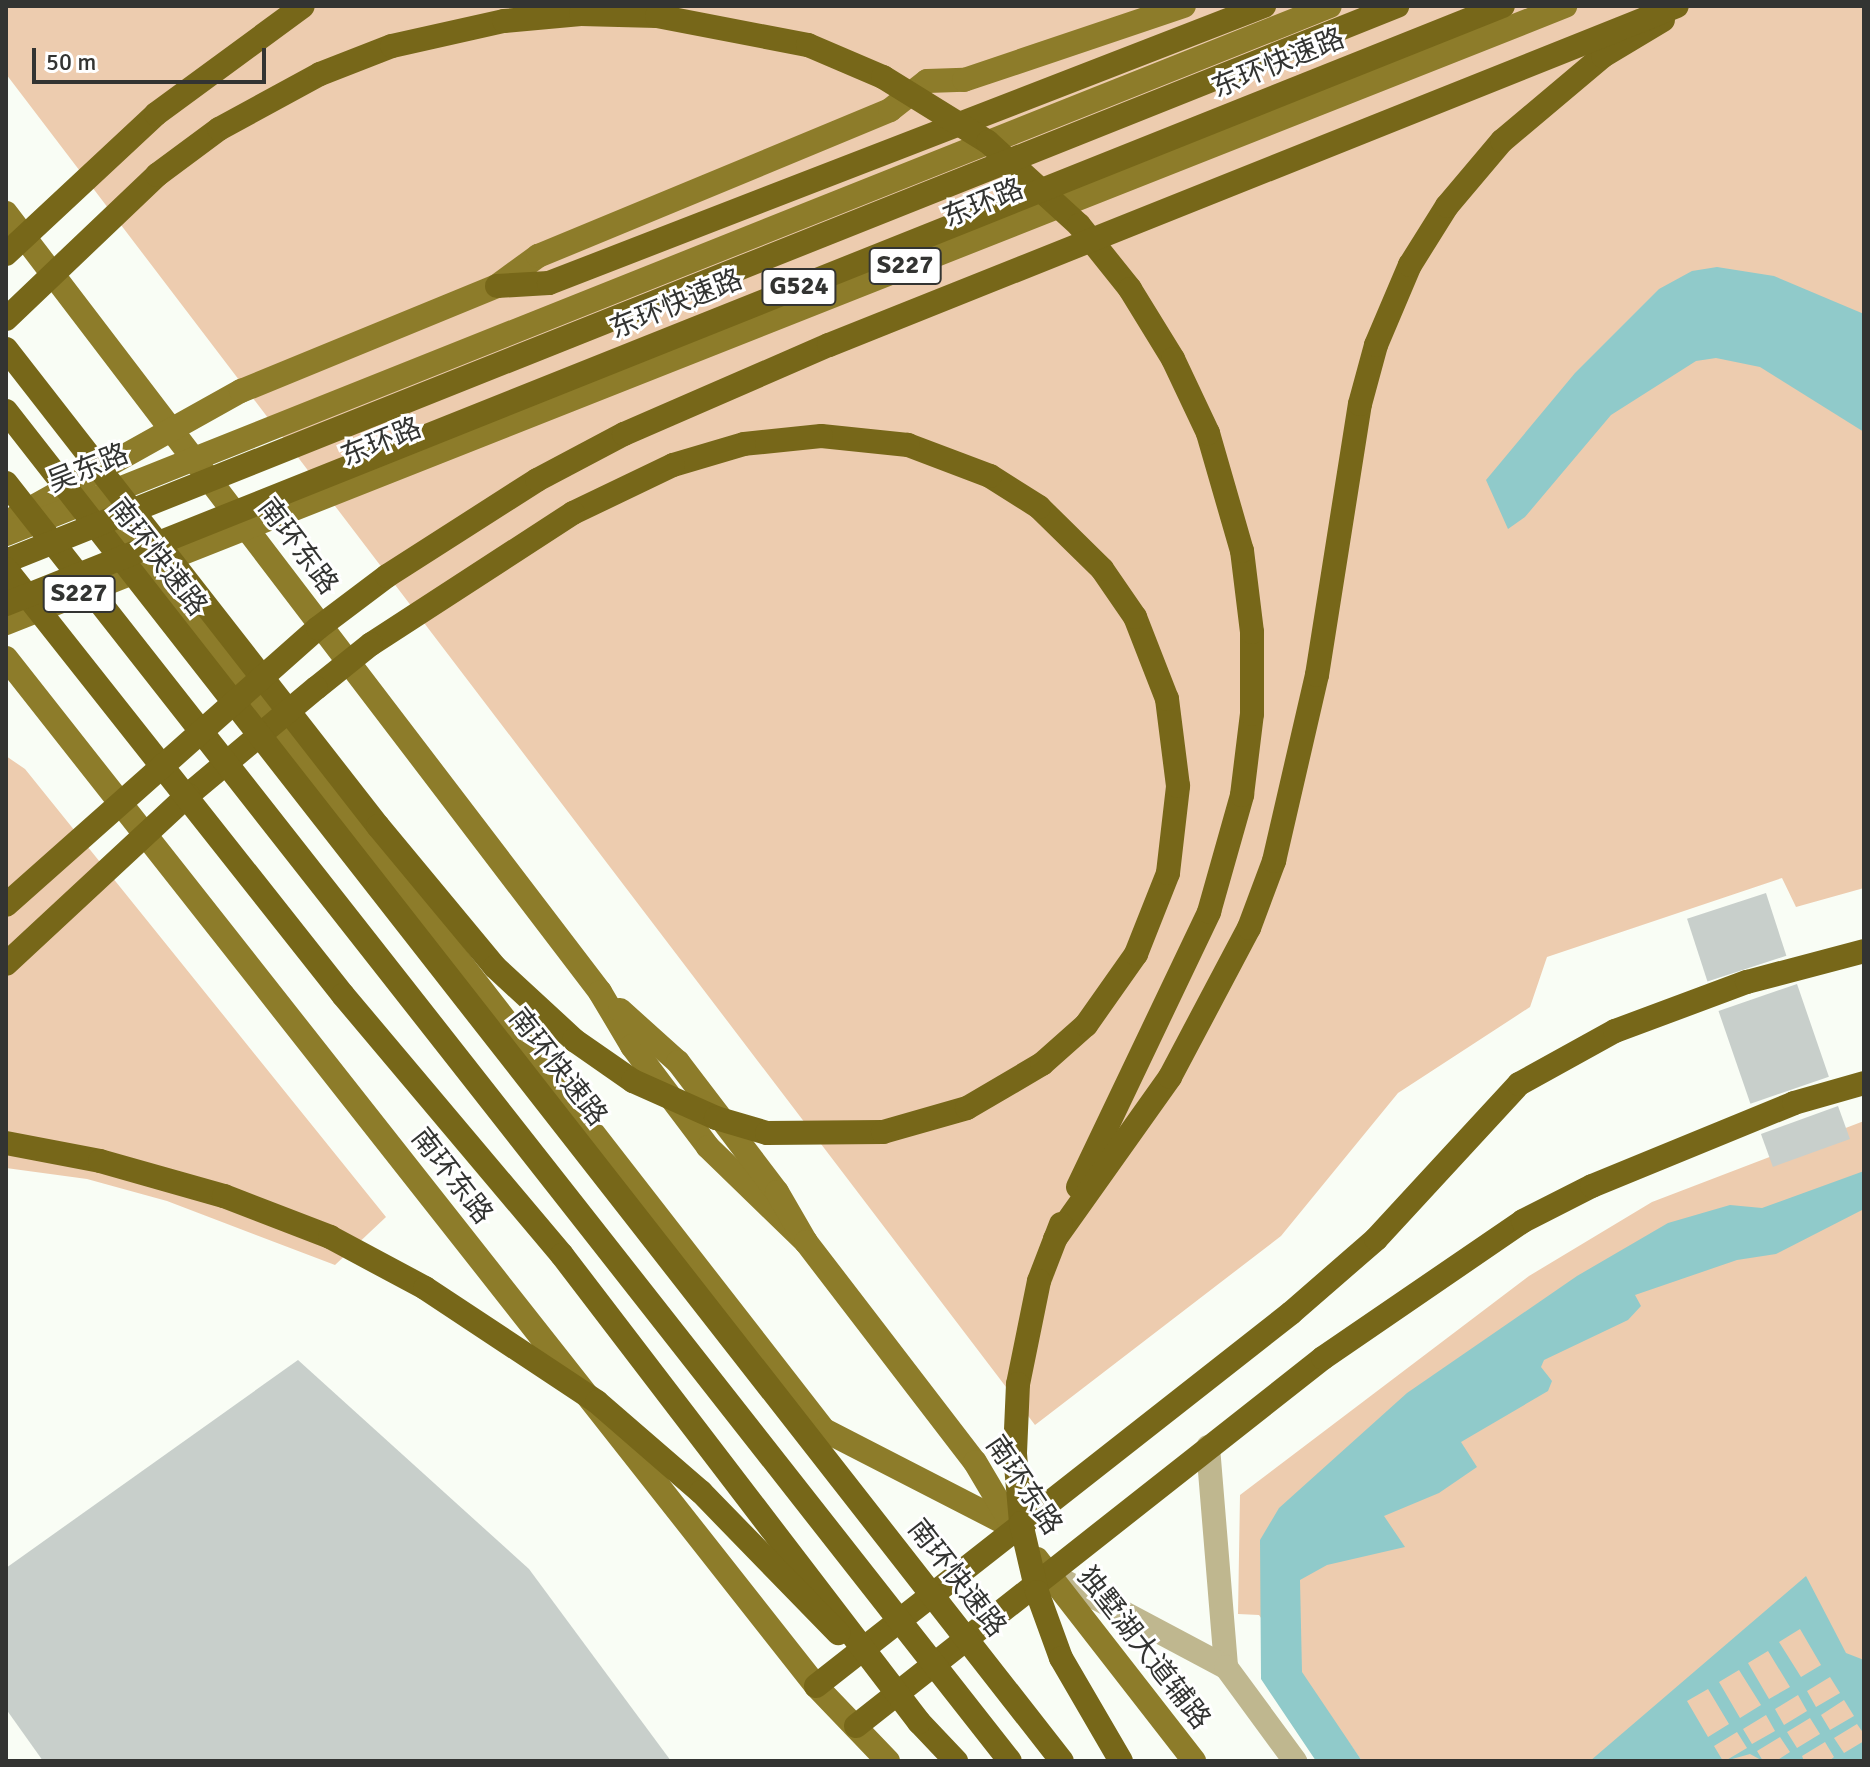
<!DOCTYPE html>
<meta charset="utf-8">
<style>
body{margin:0}
#map{position:relative;width:1870px;height:1767px;overflow:hidden;background:#f9fdf5;font-family:Signika,"Noto Sans SC",sans-serif}
div>[style]{position:absolute}
.green>*{inset:0;background:#edccaf}
.water>*{inset:0;background:#90caca}
.building>*{inset:0;background:#c8cfcb;transform-origin:0 0}
.minor>*{height:24px;margin:-12px;padding:0 12px;transform-origin:12px;border-radius:12px;background:#bfb78f}
.major>*{height:24px;margin:-12px;padding:0 12px;transform-origin:12px;border-radius:12px;background:#8d7c2a}
.highway>*{height:24px;margin:-12px;padding:0 12px;transform-origin:12px;border-radius:12px;background:#776719}
.highway-bridge>*{height:24px;margin:-12px;padding:0 12px;transform-origin:12px;border-radius:12px;background:#776719}
span{translate:-50% -50%;white-space:nowrap;text-align:center;line-height:1.15;-webkit-text-stroke:6px #fff;paint-order:stroke}
.shield-label span{padding:2px 6px;background:#fff;border:2px solid;border-radius:6px;-webkit-text-stroke-width:0}
.shield-label{font-size:26px;color:#333432;font-weight:700}
.street-label{font-size:28px;color:#333432}
.frame{position:absolute;inset:0;border:8px solid #333432;pointer-events:none}
.scale{position:absolute;left:32px;top:48px;width:234px;height:36px;box-sizing:border-box;border:4px solid #333432;border-top:0;padding-left:10px;font-size:24px;line-height:28px;white-space:nowrap;color:#333432;-webkit-text-stroke:6px #fff;paint-order:stroke}
</style>
<div id="map">
<div class="green">
<div style="clip-path:polygon(6px 6px,1864px 6px,1864px 888px,1796px 907px,1782px 878px,1547px 957px,1530px 1007px,1398px 1093px,1281px 1236px,1035px 1425px,6px 74px)"></div>
<div style="clip-path:polygon(6px 756px,25px 769px,386px 1217px,335px 1265px,167px 1201px,87px 1179px,6px 1168px)"></div>
<div style="clip-path:polygon(1864px 1121px,1864px 1761px,1362px 1761px,1259px 1615px,1238px 1614px,1240px 1495px,1529px 1276px,1652px 1202px)"></div>
</div>
<div class="water">
<div style="clip-path:polygon(1717px 267px,1774px 276px,1864px 314px,1864px 432px,1760px 367px,1716px 358px,1696px 361px,1611px 415px,1525px 517px,1508px 529px,1486px 480px,1575px 373px,1659px 289px,1692px 271px)"></div>
<div style="clip-path:polygon(1864px 1171px,1864px 1209px,1776px 1254px,1737px 1260px,1635px 1295px,1641px 1306px,1628px 1320px,1544px 1360px,1541px 1367px,1552px 1381px,1548px 1391px,1461px 1442px,1477px 1467px,1439px 1493px,1384px 1516px,1405px 1547px,1327px 1565px,1300px 1580px,1302px 1672px,1362px 1761px,1316px 1761px,1261px 1679px,1260px 1540px,1279px 1508px,1407px 1393px,1577px 1276px,1668px 1223px,1730px 1205px,1762px 1208px)"></div>
<div style="clip-path:polygon(evenodd,1806px 1576px,1846px 1653px,1864px 1660px,1864px 1734px,1857px 1724px,1834px 1738px,1844px 1753px,1864px 1741px,1864px 1761px,1829px 1761px,1834px 1757px,1825px 1742px,1802px 1756px,1804px 1761px,1776px 1761px,1790px 1752px,1780px 1737px,1757px 1751px,1763px 1761px,1750px 1754px,1725px 1761px,1747px 1748px,1737px 1732px,1714px 1746px,1723px 1761px,1590px 1761px,1806px 1576px,1800px 1629px,1821px 1665px,1801px 1677px,1779px 1642px,1800px 1629px,1806px 1576px,1768px 1651px,1790px 1687px,1769px 1699px,1748px 1663px,1768px 1651px,1806px 1576px,1739px 1670px,1761px 1705px,1740px 1718px,1719px 1682px,1739px 1670px,1806px 1576px,1830px 1677px,1840px 1693px,1816px 1707px,1807px 1691px,1830px 1677px,1806px 1576px,1708px 1689px,1729px 1724px,1708px 1737px,1687px 1701px,1708px 1689px,1806px 1576px,1798px 1695px,1807px 1711px,1784px 1725px,1775px 1709px,1798px 1695px,1806px 1576px,1844px 1700px,1854px 1716px,1830px 1730px,1821px 1715px,1844px 1700px,1806px 1576px,1766px 1715px,1775px 1731px,1752px 1744px,1743px 1729px,1766px 1715px,1806px 1576px,1810px 1718px,1820px 1734px,1797px 1748px,1787px 1732px,1810px 1718px)"></div>
</div>
<div class="building">
<div style="left:1766px;top:893px;width:66px;height:83px;rotate:72deg"></div>
<div style="left:1797px;top:984px;width:98px;height:83px;rotate:71deg"></div>
<div style="left:1838px;top:1106px;width:35px;height:82px;rotate:70deg"></div>
<div style="clip-path:polygon(298px 1360px,529px 1569px,671px 1761px,43px 1761px,6px 1709px,6px 1568px)"></div>
</div>
<div class="minor">
<div style="left:1208px;top:1447px;width:221px;rotate:85.3deg"></div>
<div style="left:1047px;top:1572px;width:203px;rotate:28deg"></div>
<div style="left:1226px;top:1667px;width:117px;rotate:53.7deg"></div>
</div>
<div class="major">
<div style="left:6px;top:213px;width:980px;rotate:52.67deg"></div>
<div style="left:600px;top:992px;width:63px;rotate:59.3deg"></div>
<div style="left:632px;top:1046px;width:126px;rotate:53deg"></div>
<div style="left:708px;top:1147px;width:136px;rotate:44.1deg"></div>
<div style="left:102px;top:501px;width:1177px;rotate:52.15deg"></div>
<div style="left:824px;top:1430px;width:215px;rotate:27.2deg"></div>
<div style="left:17px;top:516px;width:257px;rotate:-29.2deg"></div>
<div style="left:241px;top:391px;width:277px;rotate:-22.3deg"></div>
<div style="left:497px;top:286px;width:51px;rotate:-36.2deg"></div>
<div style="left:538px;top:256px;width:381px;rotate:-22.5deg"></div>
<div style="left:890px;top:110px;width:47px;rotate:-38.1deg"></div>
<div style="left:927px;top:81px;width:37px;rotate:-2deg"></div>
<div style="left:964px;top:80px;width:232px;rotate:-18.6deg"></div>
<div style="left:6px;top:534px;width:1425px;rotate:-21.74deg"></div>
<div style="left:6px;top:623px;width:1677px;rotate:-21.59deg"></div>
<div style="left:6px;top:658px;width:1309px;rotate:51.76deg"></div>
<div style="left:816px;top:1686px;width:104px;rotate:46.2deg"></div>
<div style="left:620px;top:1010px;width:78px;rotate:41.9deg"></div>
<div style="left:678px;top:1062px;width:163px;rotate:52.7deg"></div>
<div style="left:777px;top:1192px;width:58px;rotate:59.9deg"></div>
<div style="left:806px;top:1242px;width:277px;rotate:52.5deg"></div>
<div style="left:975px;top:1462px;width:74px;rotate:59.3deg"></div>
<div style="left:1037px;top:1559px;width:256px;rotate:52.1deg"></div>
</div>
<div class="highway">
<div style="left:497px;top:286px;width:52px;rotate:-3.3deg"></div>
<div style="left:549px;top:283px;width:767px;rotate:-21.18deg"></div>
<div style="left:6px;top:1143px;width:96px;rotate:10.8deg"></div>
<div style="left:100px;top:1161px;width:129px;rotate:15.8deg"></div>
<div style="left:1078px;top:1187px;width:305px;rotate:-64.5deg"></div>
<div style="left:1209px;top:912px;width:122px;rotate:-74.2deg"></div>
<div style="left:1242px;top:795px;width:82px;rotate:-83deg"></div>
<div style="left:1252px;top:714px;width:82px;rotate:-90deg"></div>
<div style="left:1252px;top:632px;width:82px;rotate:-97deg"></div>
<div style="left:1242px;top:551px;width:123px;rotate:-106.1deg"></div>
<div style="left:1055px;top:1239px;width:199px;rotate:-54.6deg"></div>
<div style="left:1170px;top:1077px;width:169px;rotate:-62.1deg"></div>
<div style="left:1249px;top:928px;width:72px;rotate:-69.5deg"></div>
<div style="left:1274px;top:861px;width:191px;rotate:-77deg"></div>
<div style="left:1317px;top:675px;width:274px;rotate:-81deg"></div>
<div style="left:1360px;top:404px;width:61px;rotate:-74.8deg"></div>
<div style="left:1376px;top:345px;width:87px;rotate:-67deg"></div>
<div style="left:1410px;top:265px;width:70px;rotate:-57.9deg"></div>
<div style="left:1447px;top:206px;width:85px;rotate:-49.8deg"></div>
<div style="left:1502px;top:141px;width:132px;rotate:-40.1deg"></div>
<div style="left:1603px;top:56px;width:70px;rotate:-31deg"></div>
<div style="left:1039px;top:1281px;width:61px;rotate:-68.9deg"></div>
<div style="left:816px;top:1686px;width:604px;rotate:-38.14deg"></div>
<div style="left:1291px;top:1313px;width:113px;rotate:-41deg"></div>
<div style="left:1376px;top:1239px;width:211px;rotate:-47.3deg"></div>
<div style="left:1519px;top:1084px;width:110px;rotate:-28.9deg"></div>
<div style="left:1615px;top:1031px;width:141px;rotate:-20.4deg"></div>
<div style="left:1747px;top:982px;width:121px;rotate:-14.8deg"></div>
<div style="left:919px;top:1722px;width:54px;rotate:46.5deg"></div>
<div style="left:856px;top:1726px;width:595px;rotate:-38.24deg"></div>
<div style="left:1323px;top:1358px;width:242px;rotate:-34.4deg"></div>
<div style="left:1523px;top:1221px;width:77px;rotate:-26.9deg"></div>
<div style="left:1592px;top:1186px;width:218px;rotate:-22.3deg"></div>
<div style="left:1794px;top:1103px;width:73px;rotate:-15.9deg"></div>
</div>
<div class="highway-bridge">
<div style="left:6px;top:254px;width:205px;rotate:-43deg"></div>
<div style="left:156px;top:114px;width:182px;rotate:-36.3deg"></div>
<div style="left:6px;top:319px;width:209px;rotate:-43.6deg"></div>
<div style="left:157px;top:175px;width:77px;rotate:-36.6deg"></div>
<div style="left:219px;top:129px;width:115px;rotate:-28.6deg"></div>
<div style="left:320px;top:74px;width:77px;rotate:-21.3deg"></div>
<div style="left:392px;top:46px;width:115px;rotate:-12.6deg"></div>
<div style="left:504px;top:21px;width:77px;rotate:-5.2deg"></div>
<div style="left:581px;top:14px;width:76px;rotate:1.5deg"></div>
<div style="left:657px;top:16px;width:154px;rotate:10.9deg"></div>
<div style="left:808px;top:45px;width:82px;rotate:23.1deg"></div>
<div style="left:883px;top:77px;width:123px;rotate:31.8deg"></div>
<div style="left:988px;top:142px;width:123px;rotate:42.4deg"></div>
<div style="left:1079px;top:225px;width:82px;rotate:51.4deg"></div>
<div style="left:1130px;top:289px;width:82px;rotate:58.4deg"></div>
<div style="left:1173px;top:359px;width:82px;rotate:64.7deg"></div>
<div style="left:6px;top:349px;width:605px;rotate:52.05deg"></div>
<div style="left:378px;top:826px;width:183px;rotate:50.3deg"></div>
<div style="left:495px;top:967px;width:108px;rotate:42.7deg"></div>
<div style="left:574px;top:1040px;width:72px;rotate:34.8deg"></div>
<div style="left:633px;top:1081px;width:91px;rotate:24deg"></div>
<div style="left:716px;top:1118px;width:53px;rotate:16.4deg"></div>
<div style="left:767px;top:1133px;width:116px;rotate:-0.5deg"></div>
<div style="left:883px;top:1132px;width:87px;rotate:-15.9deg"></div>
<div style="left:967px;top:1108px;width:87px;rotate:-30.4deg"></div>
<div style="left:1042px;top:1064px;width:59px;rotate:-41.6deg"></div>
<div style="left:1086px;top:1025px;width:87px;rotate:-54.8deg"></div>
<div style="left:1136px;top:954px;width:87px;rotate:-68.4deg"></div>
<div style="left:1168px;top:873px;width:88px;rotate:-83.4deg"></div>
<div style="left:1178px;top:786px;width:88px;rotate:-97.2deg"></div>
<div style="left:1167px;top:699px;width:88px;rotate:-111.3deg"></div>
<div style="left:1135px;top:617px;width:58px;rotate:-124.5deg"></div>
<div style="left:1102px;top:569px;width:88px;rotate:-135.5deg"></div>
<div style="left:1039px;top:507px;width:58px;rotate:-147.7deg"></div>
<div style="left:990px;top:476px;width:88px;rotate:-159.3deg"></div>
<div style="left:908px;top:445px;width:87px;rotate:-174.1deg"></div>
<div style="left:821px;top:436px;width:77px;rotate:174.1deg"></div>
<div style="left:744px;top:444px;width:74px;rotate:163.5deg"></div>
<div style="left:673px;top:465px;width:111px;rotate:154.4deg"></div>
<div style="left:573px;top:513px;width:241px;rotate:147deg"></div>
<div style="left:371px;top:644px;width:70px;rotate:141.3deg"></div>
<div style="left:316px;top:688px;width:167px;rotate:140.1deg"></div>
<div style="left:188px;top:795px;width:248px;rotate:137.1deg"></div>
<div style="left:6px;top:411px;width:1714px;rotate:51.97deg"></div>
<div style="left:6px;top:483px;width:1625px;rotate:51.85deg"></div>
<div style="left:6px;top:561px;width:1498px;rotate:-21.75deg"></div>
<div style="left:6px;top:569px;width:543px;rotate:51.65deg"></div>
<div style="left:343px;top:995px;width:340px;rotate:49.9deg"></div>
<div style="left:562px;top:1255px;width:588px;rotate:52.6deg"></div>
<div style="left:6px;top:604px;width:1612px;rotate:-21.78deg"></div>
<div style="left:6px;top:905px;width:417px;rotate:-41.6deg"></div>
<div style="left:318px;top:628px;width:86px;rotate:-37deg"></div>
<div style="left:387px;top:576px;width:178px;rotate:-32.6deg"></div>
<div style="left:537px;top:480px;width:98px;rotate:-27.9deg"></div>
<div style="left:624px;top:434px;width:223px;rotate:-23.5deg"></div>
<div style="left:829px;top:345px;width:913px;rotate:-21.79deg"></div>
<div style="left:224px;top:1196px;width:114px;rotate:21.1deg"></div>
<div style="left:330px;top:1237px;width:108px;rotate:28.2deg"></div>
<div style="left:425px;top:1288px;width:206px;rotate:33.5deg"></div>
<div style="left:597px;top:1402px;width:138px;rotate:40.9deg"></div>
<div style="left:701px;top:1492px;width:197px;rotate:45.8deg"></div>
<div style="left:1039px;top:1281px;width:105px;rotate:101.5deg"></div>
<div style="left:1018px;top:1384px;width:70px;rotate:92.5deg"></div>
<div style="left:1015px;top:1454px;width:69px;rotate:85deg"></div>
<div style="left:1021px;top:1523px;width:71px;rotate:76.9deg"></div>
<div style="left:1037px;top:1592px;width:70px;rotate:70deg"></div>
<div style="left:1061px;top:1658px;width:119px;rotate:59.8deg"></div>
</div>
<div class="shield-label">
<span style="left:905px;top:266px">S227</span>
<span style="left:799px;top:287px">G524</span>
<span style="left:79px;top:594px">S227</span>
</div>
<div class="street-label">
<span style="left:1278px;top:63px;rotate:-22deg">东环快速路</span>
<span style="left:983px;top:203px;rotate:-22deg">东环路</span>
<span style="left:676px;top:304px;rotate:-22deg">东环快速路</span>
<span style="left:381px;top:442px;rotate:-22deg">东环路</span>
<span style="left:88px;top:468px;rotate:-22deg">吴东路</span>
<span style="left:298px;top:546px;rotate:53deg">南环东路</span>
<span style="left:158px;top:557px;rotate:52deg">南环快速路</span>
<span style="left:558px;top:1067px;rotate:52deg">南环快速路</span>
<span style="left:452px;top:1176px;rotate:52deg">南环东路</span>
<span style="left:1024px;top:1485px;rotate:56deg">南环东路</span>
<span style="left:957px;top:1578px;rotate:52deg">南环快速路</span>
<span style="left:1144px;top:1648px;rotate:52deg">独墅湖大道辅路</span>
</div>
<div class="frame"></div>
<div class="scale">50 m</div>
</div>
